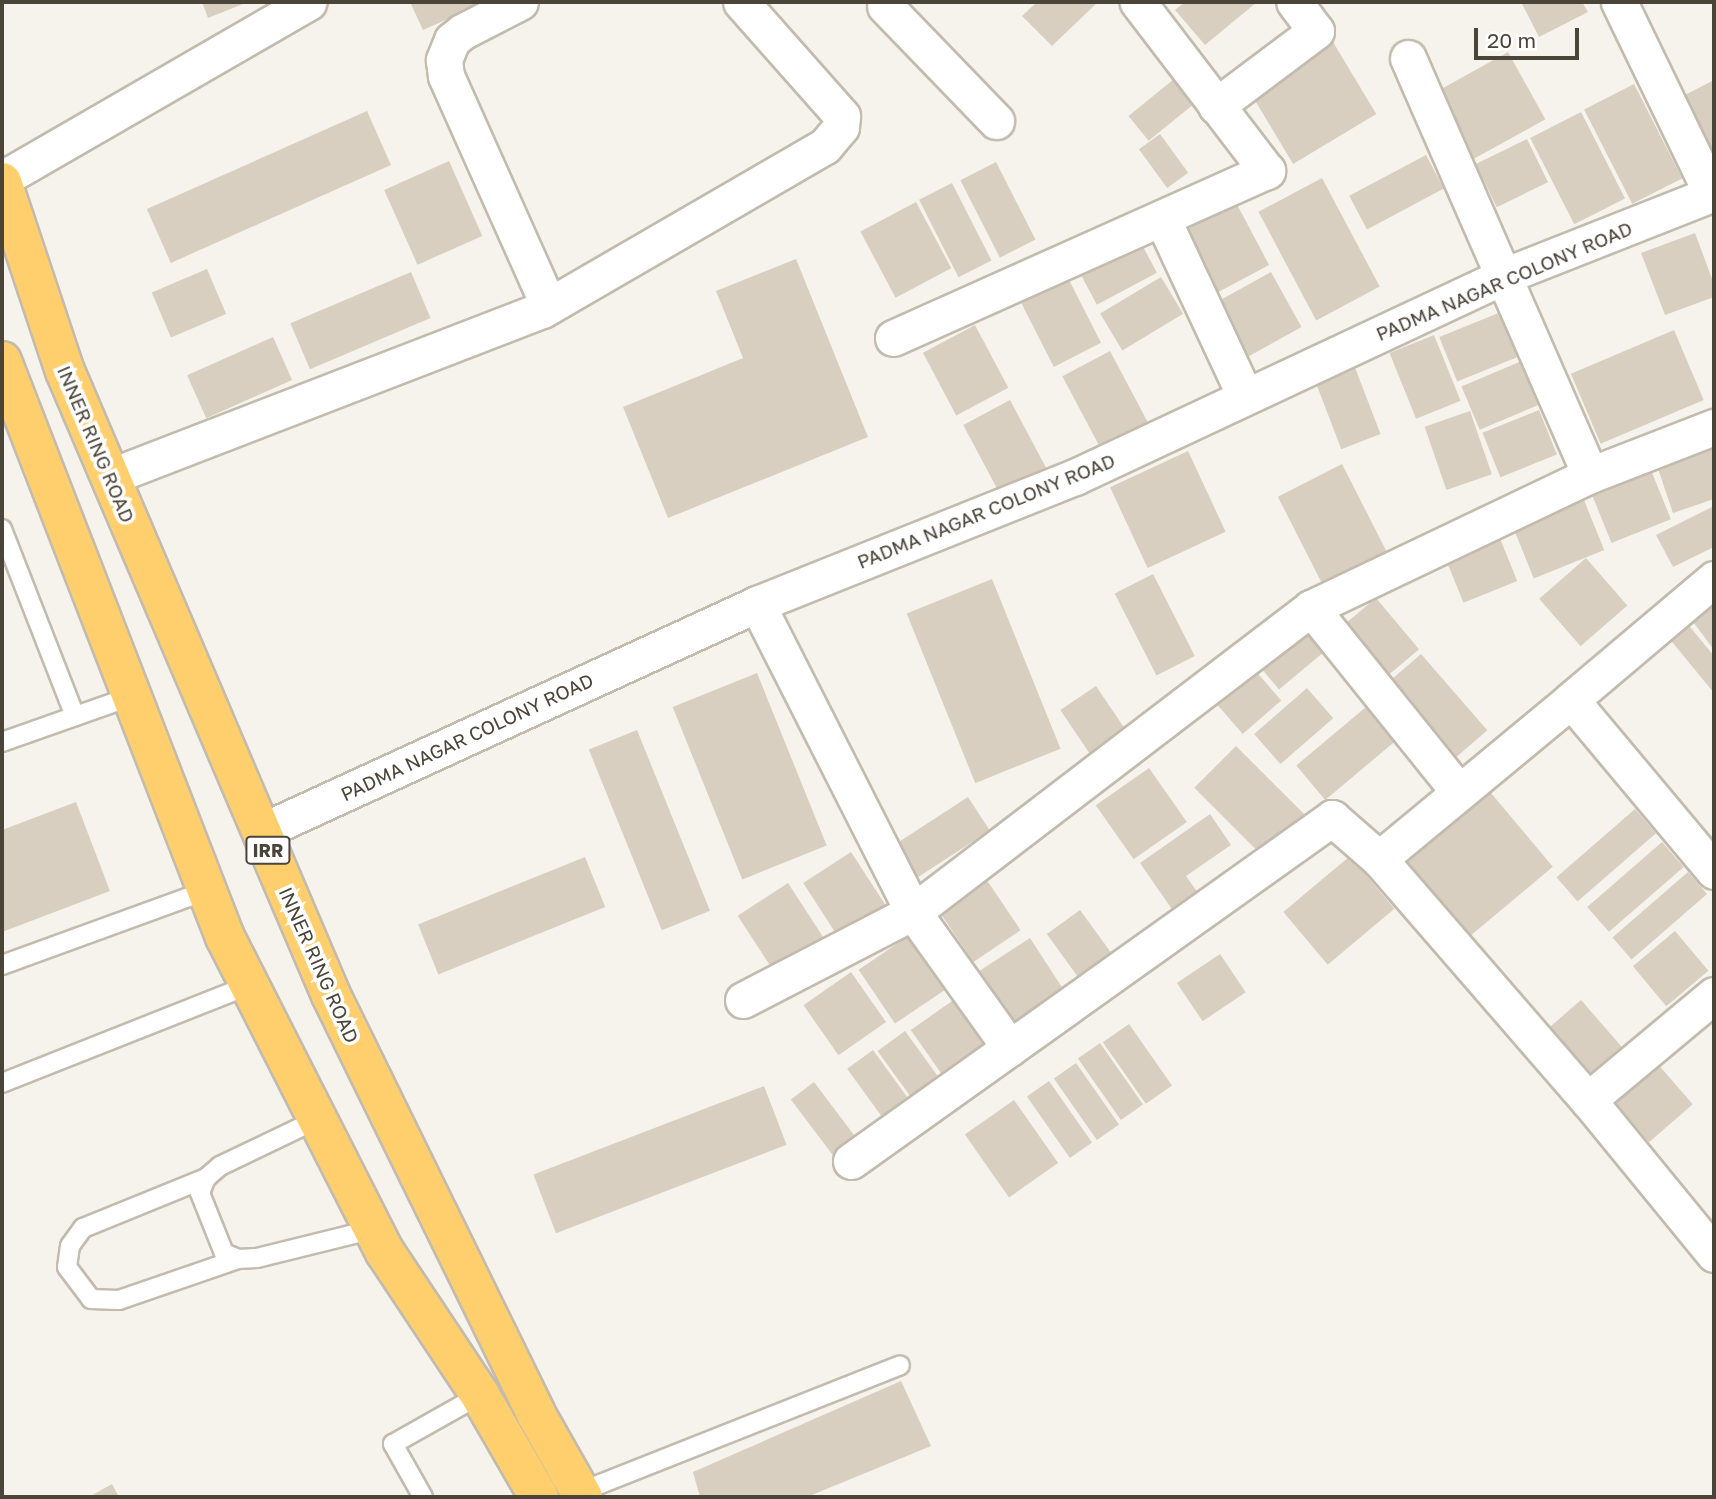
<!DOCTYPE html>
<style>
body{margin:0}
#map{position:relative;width:1716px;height:1499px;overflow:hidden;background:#f6f3ec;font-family:"Golos Text",sans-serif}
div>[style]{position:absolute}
.building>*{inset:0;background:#d8cfc1;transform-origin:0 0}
.roads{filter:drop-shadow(2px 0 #c2bbae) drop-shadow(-2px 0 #c2bbae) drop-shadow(0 2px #c2bbae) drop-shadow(0 -2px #c2bbae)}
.lane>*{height:18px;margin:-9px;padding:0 9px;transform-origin:9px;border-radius:9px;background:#fff}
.street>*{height:35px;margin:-17.5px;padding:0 17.5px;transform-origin:17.5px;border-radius:17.5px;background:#fff}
.highway>*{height:38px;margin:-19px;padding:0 19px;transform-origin:19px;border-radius:19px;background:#ffcf6e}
span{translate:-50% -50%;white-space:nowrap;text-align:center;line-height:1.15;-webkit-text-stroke:7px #fff;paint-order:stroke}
.shield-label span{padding:2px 5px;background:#fff;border:2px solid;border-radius:5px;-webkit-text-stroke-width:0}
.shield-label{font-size:18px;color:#4b4439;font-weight:700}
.street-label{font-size:19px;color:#4b4439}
.frame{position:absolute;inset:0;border:4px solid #4b4439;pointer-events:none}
.scale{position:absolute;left:1474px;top:28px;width:105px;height:32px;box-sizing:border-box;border:4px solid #4b4439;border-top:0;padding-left:9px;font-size:21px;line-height:24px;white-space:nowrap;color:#4b4439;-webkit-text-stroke:5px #fff;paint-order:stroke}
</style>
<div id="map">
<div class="building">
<div style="clip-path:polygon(202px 2px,248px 2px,208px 18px)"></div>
<div style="clip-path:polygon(410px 2px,486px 2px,423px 30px)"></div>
<div style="clip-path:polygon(1037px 2px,1098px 2px,1052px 46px,1022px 16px)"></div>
<div style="clip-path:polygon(1185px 2px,1257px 2px,1205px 45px,1175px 10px)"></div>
<div style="clip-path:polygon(1521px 2px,1582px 2px,1588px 12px,1539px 37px)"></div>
<div style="left:1333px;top:42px;width:84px;height:97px;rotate:59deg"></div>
<div style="left:1508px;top:52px;width:77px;height:82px;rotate:61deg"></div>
<div style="left:1179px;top:75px;width:32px;height:65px;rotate:51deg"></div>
<div style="clip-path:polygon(1714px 80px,1714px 168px,1679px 98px)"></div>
<div style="left:1634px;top:84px;width:106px;height:56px;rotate:63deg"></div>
<div style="left:367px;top:111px;width:59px;height:241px;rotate:66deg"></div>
<div style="left:1581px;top:112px;width:97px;height:57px;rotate:63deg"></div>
<div style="left:1160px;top:134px;width:48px;height:26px;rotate:54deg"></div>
<div style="left:1527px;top:139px;width:48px;height:57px;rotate:64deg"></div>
<div style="left:1426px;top:155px;width:38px;height:87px;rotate:62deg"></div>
<div style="left:449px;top:161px;width:82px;height:71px;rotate:66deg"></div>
<div style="left:996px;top:162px;width:87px;height:40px;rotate:63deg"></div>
<div style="left:1322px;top:178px;width:123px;height:72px;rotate:62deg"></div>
<div style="left:952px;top:183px;width:87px;height:37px;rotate:63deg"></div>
<div style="left:1233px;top:197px;width:77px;height:58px;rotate:62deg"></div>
<div style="left:916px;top:202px;width:75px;height:63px;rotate:62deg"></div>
<div style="clip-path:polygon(1695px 233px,1714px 284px,1714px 297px,1665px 315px,1641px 253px)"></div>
<div style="left:1140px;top:241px;width:36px;height:68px;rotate:62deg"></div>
<div style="clip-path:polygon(796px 259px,868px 437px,668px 518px,623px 407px,743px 358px,716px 291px)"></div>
<div style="left:207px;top:269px;width:49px;height:60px;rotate:67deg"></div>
<div style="left:411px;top:272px;width:50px;height:131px;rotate:67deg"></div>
<div style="left:1271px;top:272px;width:63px;height:65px;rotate:61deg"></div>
<div style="left:1067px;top:276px;width:75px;height:53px;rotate:63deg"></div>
<div style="left:1161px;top:277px;width:43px;height:71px;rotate:59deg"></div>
<div style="left:1506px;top:310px;width:48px;height:72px;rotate:68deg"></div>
<div style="left:975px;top:325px;width:71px;height:59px;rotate:62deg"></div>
<div style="left:1674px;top:330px;width:76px;height:112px;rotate:67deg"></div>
<div style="left:1434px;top:335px;width:71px;height:48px;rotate:68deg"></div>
<div style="left:273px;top:337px;width:47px;height:94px;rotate:66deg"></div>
<div style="left:1110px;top:351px;width:80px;height:54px;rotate:62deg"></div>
<div style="left:1524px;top:360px;width:47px;height:68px;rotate:67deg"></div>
<div style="left:1354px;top:365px;width:74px;height:42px;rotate:69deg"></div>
<div style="left:1010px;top:400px;width:78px;height:53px;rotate:62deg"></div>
<div style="left:1539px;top:410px;width:48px;height:61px;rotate:68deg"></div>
<div style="left:1470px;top:411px;width:67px;height:48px;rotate:71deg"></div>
<div style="clip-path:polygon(1713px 444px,1714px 499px,1673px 513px,1656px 463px)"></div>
<div style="left:1188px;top:451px;width:89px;height:86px;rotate:65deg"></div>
<div style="left:1342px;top:464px;width:106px;height:72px;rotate:63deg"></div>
<div style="left:1651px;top:470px;width:53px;height:64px;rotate:68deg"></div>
<div style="left:1584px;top:500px;width:54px;height:76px;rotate:68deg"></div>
<div style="clip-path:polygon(1714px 506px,1714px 547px,1673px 567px,1656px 535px)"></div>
<div style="left:1497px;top:531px;width:54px;height:58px;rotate:68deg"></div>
<div style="left:1586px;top:558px;width:63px;height:62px;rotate:49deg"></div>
<div style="left:1153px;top:574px;width:92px;height:43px;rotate:63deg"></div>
<div style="left:992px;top:579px;width:183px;height:92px;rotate:68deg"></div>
<div style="left:1376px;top:598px;width:67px;height:41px;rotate:50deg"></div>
<div style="clip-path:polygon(1714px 601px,1714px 650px,1691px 619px)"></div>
<div style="clip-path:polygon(1686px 622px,1714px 656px,1714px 693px,1668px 637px)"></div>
<div style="left:1306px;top:633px;width:26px;height:57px;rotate:50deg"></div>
<div style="left:1421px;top:654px;width:101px;height:47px;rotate:49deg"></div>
<div style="left:1253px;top:668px;width:43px;height:51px;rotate:49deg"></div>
<div style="left:757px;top:673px;width:186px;height:91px;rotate:68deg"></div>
<div style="left:1096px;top:686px;width:55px;height:43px;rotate:56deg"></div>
<div style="left:1307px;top:688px;width:40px;height:70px;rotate:49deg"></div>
<div style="left:1366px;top:707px;width:45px;height:91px;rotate:50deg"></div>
<div style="left:637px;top:730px;width:195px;height:52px;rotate:68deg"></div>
<div style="left:1236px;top:746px;width:97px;height:59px;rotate:45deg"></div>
<div style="left:1149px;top:768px;width:66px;height:65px;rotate:55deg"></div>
<div style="left:1486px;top:787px;width:104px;height:113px;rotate:50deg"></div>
<div style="left:968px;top:797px;width:40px;height:88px;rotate:57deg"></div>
<div style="clip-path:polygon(76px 802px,110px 891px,2px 932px,2px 830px)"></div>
<div style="left:1635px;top:809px;width:32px;height:104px;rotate:49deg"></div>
<div style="clip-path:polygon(1210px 814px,1231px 845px,1186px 876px,1205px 903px,1180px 921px,1140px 863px)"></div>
<div style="left:1662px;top:842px;width:33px;height:99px;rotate:49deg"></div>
<div style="left:851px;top:852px;width:69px;height:57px;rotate:57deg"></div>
<div style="left:1350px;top:856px;width:69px;height:87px;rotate:50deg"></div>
<div style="left:585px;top:857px;width:54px;height:180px;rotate:68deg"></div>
<div style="left:1688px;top:872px;width:29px;height:100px;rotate:49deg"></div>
<div style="left:982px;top:873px;width:69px;height:57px;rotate:56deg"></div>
<div style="left:788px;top:883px;width:69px;height:60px;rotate:57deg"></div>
<div style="left:1080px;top:910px;width:69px;height:41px;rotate:54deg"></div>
<div style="left:1675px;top:931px;width:52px;height:55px;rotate:50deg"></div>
<div style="left:910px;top:935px;width:65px;height:62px;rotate:56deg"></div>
<div style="left:1030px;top:938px;width:67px;height:61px;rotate:57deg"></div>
<div style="left:1220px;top:954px;width:46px;height:52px;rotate:56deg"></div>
<div style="left:851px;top:972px;width:61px;height:58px;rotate:55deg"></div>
<div style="left:955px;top:999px;width:67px;height:54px;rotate:55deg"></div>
<div style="left:1581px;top:1000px;width:62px;height:48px;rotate:49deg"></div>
<div style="left:1129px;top:1024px;width:75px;height:32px;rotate:55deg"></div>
<div style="left:905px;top:1031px;width:71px;height:34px;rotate:54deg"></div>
<div style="left:1100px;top:1043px;width:75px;height:27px;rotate:55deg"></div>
<div style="left:873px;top:1050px;width:75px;height:32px;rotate:54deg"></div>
<div style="left:1656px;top:1062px;width:56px;height:58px;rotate:49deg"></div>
<div style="left:1076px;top:1063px;width:75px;height:27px;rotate:55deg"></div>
<div style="left:1049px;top:1081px;width:75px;height:27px;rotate:55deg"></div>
<div style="left:814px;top:1082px;width:79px;height:29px;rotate:53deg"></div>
<div style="left:764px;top:1086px;width:63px;height:247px;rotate:69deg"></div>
<div style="left:1014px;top:1100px;width:77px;height:60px;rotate:55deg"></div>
<div style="clip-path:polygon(901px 1381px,931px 1446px,807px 1497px,700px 1497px,693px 1472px)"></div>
<div style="clip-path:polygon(112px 1484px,119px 1497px,89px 1497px)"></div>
</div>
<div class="roads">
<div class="lane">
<div style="left:2px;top:529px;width:201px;rotate:68.7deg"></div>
<div style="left:2px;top:742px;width:136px;rotate:-19.4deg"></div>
<div style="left:2px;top:965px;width:216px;rotate:-20deg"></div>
<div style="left:2px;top:1083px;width:266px;rotate:-21.6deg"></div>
<div style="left:318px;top:1119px;width:109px;rotate:154.4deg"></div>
<div style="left:220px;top:1166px;width:18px;rotate:139deg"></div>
<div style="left:206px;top:1178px;width:16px;rotate:112deg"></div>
<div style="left:200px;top:1193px;width:65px;rotate:68.2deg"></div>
<div style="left:224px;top:1253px;width:15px;rotate:23deg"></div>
<div style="left:238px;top:1259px;width:19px;rotate:-3deg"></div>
<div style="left:257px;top:1258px;width:121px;rotate:-13.9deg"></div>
<div style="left:206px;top:1178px;width:133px;rotate:157.9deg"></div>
<div style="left:83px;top:1228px;width:22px;rotate:126deg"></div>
<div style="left:70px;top:1246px;width:21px;rotate:98deg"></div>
<div style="left:67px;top:1267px;width:40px;rotate:53deg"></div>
<div style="left:91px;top:1299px;width:28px;rotate:2deg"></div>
<div style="left:119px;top:1300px;width:126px;rotate:-19deg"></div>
<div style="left:580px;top:1492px;width:344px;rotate:-21.6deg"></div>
<div style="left:423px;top:1497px;width:61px;rotate:-119.5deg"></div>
<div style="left:393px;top:1444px;width:100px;rotate:-29.4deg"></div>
</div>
<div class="street">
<div style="left:520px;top:2px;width:65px;rotate:152.7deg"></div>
<div style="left:462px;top:32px;width:13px;rotate:141deg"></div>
<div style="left:452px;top:40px;width:22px;rotate:112deg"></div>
<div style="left:444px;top:60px;width:16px;rotate:83deg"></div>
<div style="left:446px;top:76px;width:252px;rotate:65.9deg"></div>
<div style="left:1619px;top:2px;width:213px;rotate:64.2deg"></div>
<div style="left:885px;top:6px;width:160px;rotate:46deg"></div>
<div style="left:1408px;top:58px;width:455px;rotate:66.4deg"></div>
<div style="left:1590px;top:475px;width:133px;rotate:-21.2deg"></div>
<div style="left:1216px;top:106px;width:125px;rotate:-36.9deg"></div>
<div style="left:1316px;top:31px;width:36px;rotate:-127deg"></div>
<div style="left:2px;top:179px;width:354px;rotate:-30deg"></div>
<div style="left:1162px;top:218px;width:196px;rotate:65deg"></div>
<div style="left:893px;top:338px;width:410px;rotate:-24.1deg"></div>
<div style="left:1267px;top:171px;width:213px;rotate:-127.4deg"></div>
<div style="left:109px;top:477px;width:464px;rotate:-21.1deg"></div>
<div style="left:542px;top:310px;width:327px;rotate:-30.1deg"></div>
<div style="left:825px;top:146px;width:25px;rotate:-50deg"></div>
<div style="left:841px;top:127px;width:11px;rotate:-85deg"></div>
<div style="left:842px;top:116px;width:152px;rotate:-131.5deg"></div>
<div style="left:1714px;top:579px;width:187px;rotate:139.8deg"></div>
<div style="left:1571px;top:700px;width:223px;rotate:50.1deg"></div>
<div style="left:757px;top:604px;width:345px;rotate:63.1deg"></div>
<div style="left:913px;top:912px;width:167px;rotate:54.5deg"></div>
<div style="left:1311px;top:608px;width:236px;rotate:51.2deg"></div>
<div style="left:260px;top:832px;width:547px;rotate:-24.64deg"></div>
<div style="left:757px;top:604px;width:342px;rotate:-21.8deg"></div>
<div style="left:1075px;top:477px;width:476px;rotate:-25.1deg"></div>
<div style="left:1506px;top:275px;width:224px;rotate:-21.5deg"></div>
<div style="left:1379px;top:859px;width:319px;rotate:49.1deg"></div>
<div style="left:1588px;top:1100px;width:199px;rotate:50.7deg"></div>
<div style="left:743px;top:1000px;width:191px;rotate:-27.4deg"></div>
<div style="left:913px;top:912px;width:501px;rotate:-37.37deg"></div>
<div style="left:1311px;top:608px;width:309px;rotate:-25.5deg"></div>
<div style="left:1588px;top:1100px;width:164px;rotate:-39.8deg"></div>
<div style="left:851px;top:1161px;width:591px;rotate:-35.49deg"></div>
<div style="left:1332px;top:818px;width:62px;rotate:41.1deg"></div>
<div style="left:1379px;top:859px;width:249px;rotate:-39.6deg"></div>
</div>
<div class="highway">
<div style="left:2px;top:182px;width:199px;rotate:71.6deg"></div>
<div style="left:65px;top:371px;width:678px;rotate:66.91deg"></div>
<div style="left:331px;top:995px;width:466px;rotate:63.9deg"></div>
<div style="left:536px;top:1414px;width:95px;rotate:60.5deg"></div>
<div style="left:2px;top:361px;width:618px;rotate:68.84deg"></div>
<div style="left:225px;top:937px;width:353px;rotate:63.1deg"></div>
<div style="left:385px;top:1252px;width:172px;rotate:56.4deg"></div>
<div style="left:480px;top:1395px;width:118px;rotate:60deg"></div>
</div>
</div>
<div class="shield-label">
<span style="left:268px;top:850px">IRR</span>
</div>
<div class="street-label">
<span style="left:1504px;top:281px;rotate:-23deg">PADMA NAGAR COLONY ROAD</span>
<span style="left:96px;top:444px;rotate:67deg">INNER RING ROAD</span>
<span style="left:986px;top:511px;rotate:-22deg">PADMA NAGAR COLONY ROAD</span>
<span style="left:467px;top:737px;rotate:-25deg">PADMA NAGAR COLONY ROAD</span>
<span style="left:319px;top:965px;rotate:66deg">INNER RING ROAD</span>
</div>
<div class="frame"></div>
<div class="scale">20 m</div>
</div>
